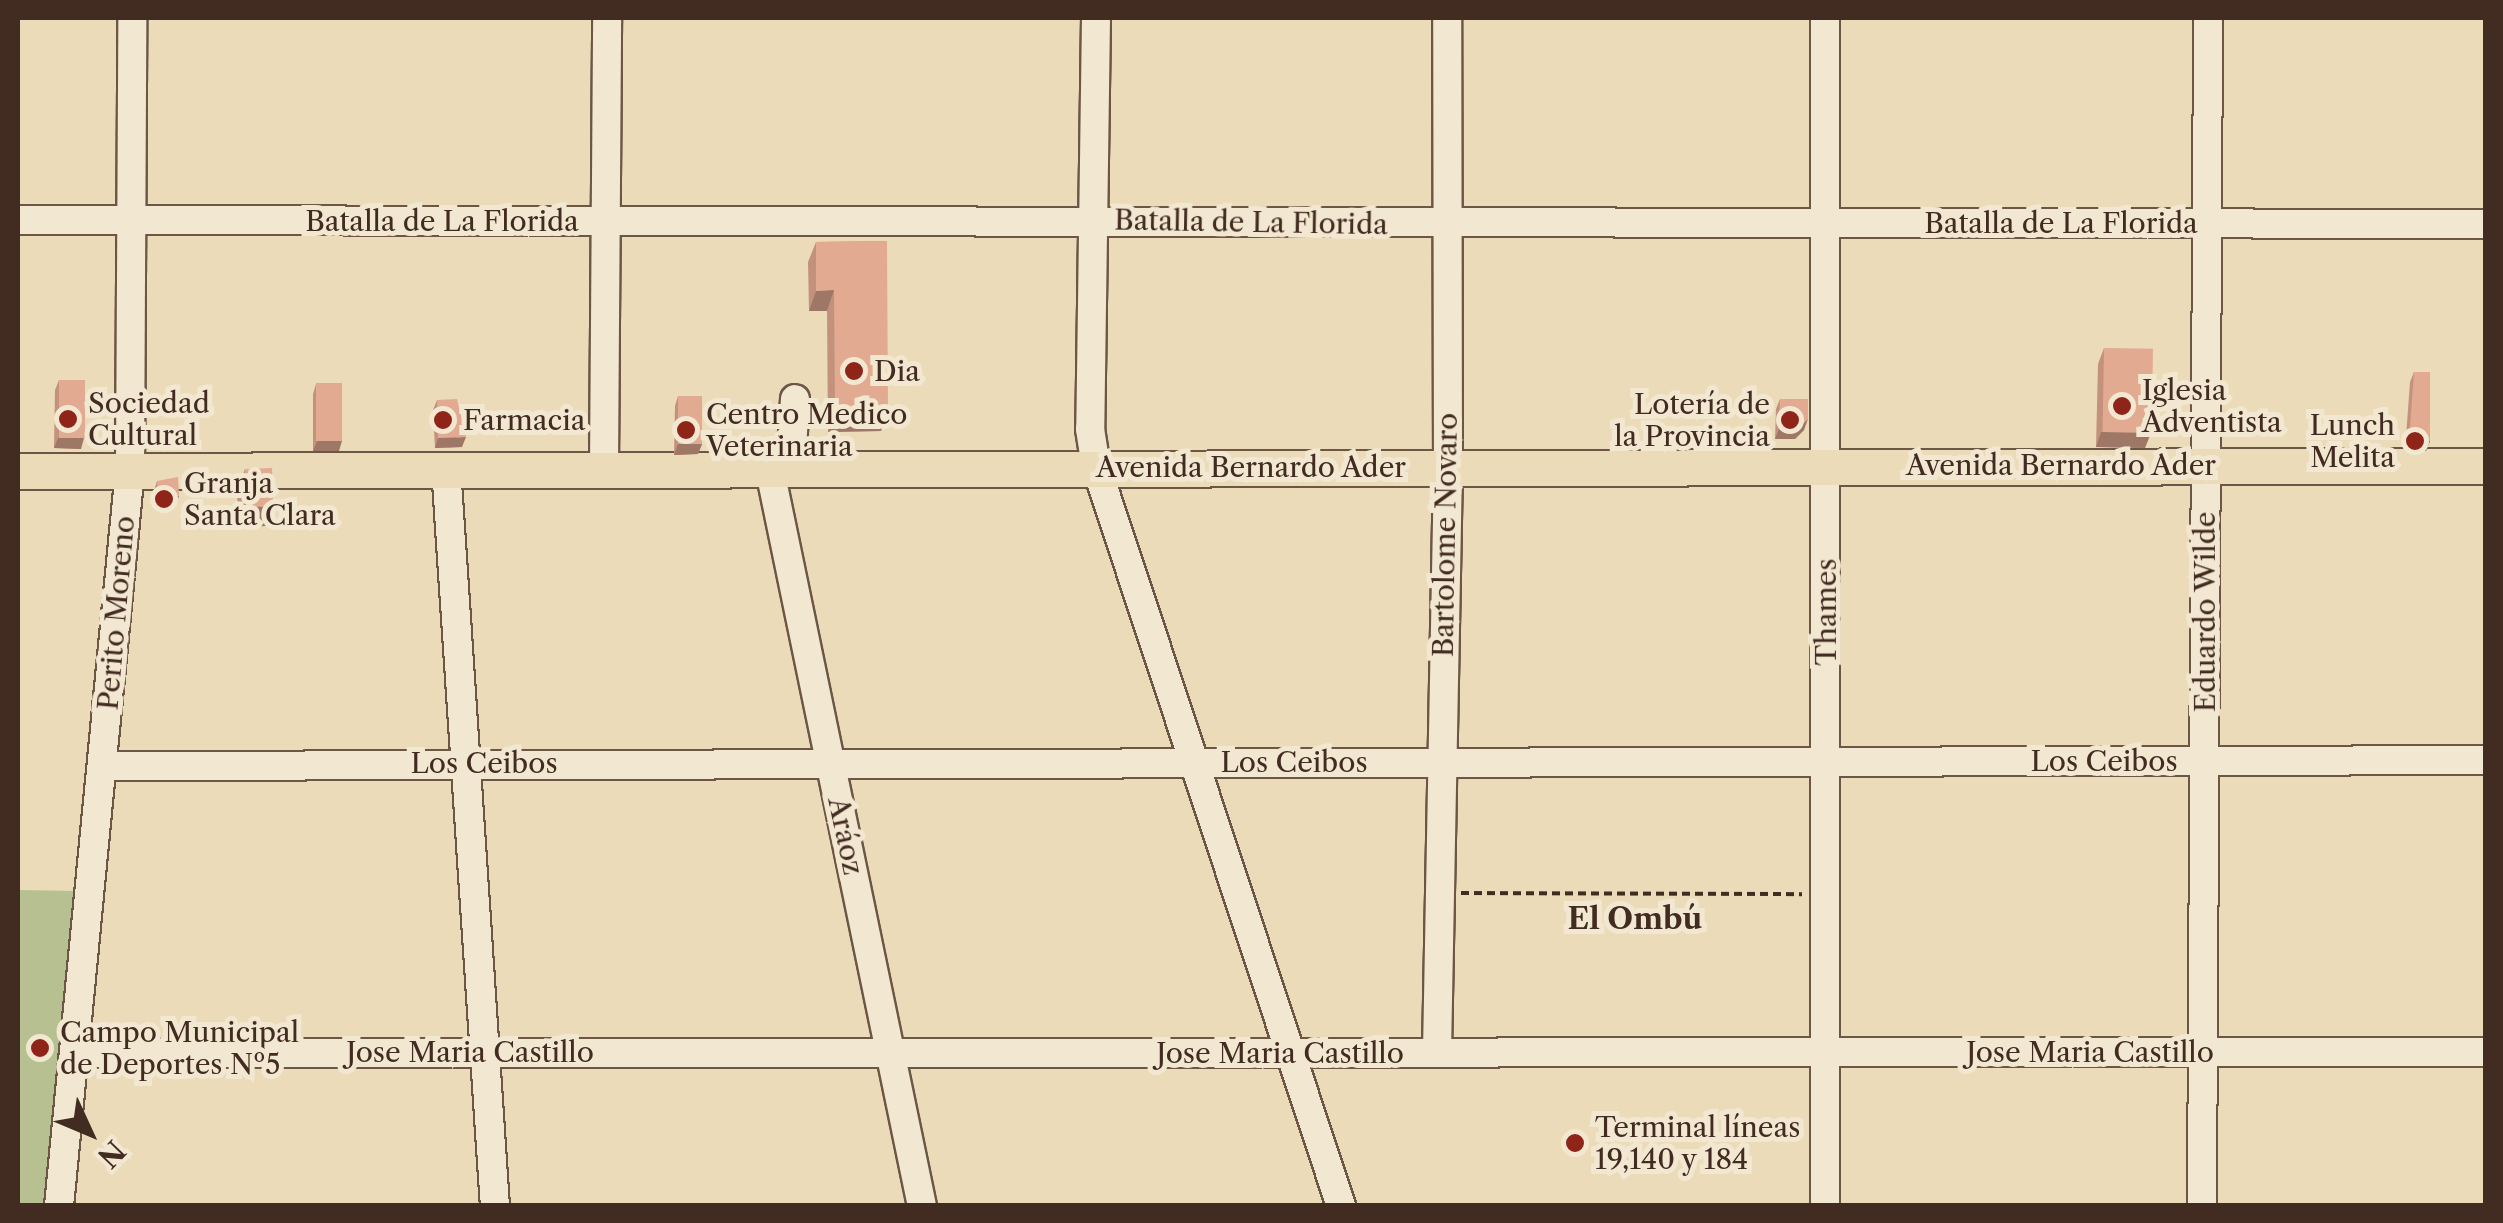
<!DOCTYPE html>
<meta charset="utf-8">
<style>
body{margin:0}
#map{position:relative;width:2503px;height:1223px;overflow:hidden;background:#ebdbb9;font-family:"Libre Caslon Text",serif}
div>[style]{position:absolute}
.green>*{inset:0;background:#b6c090}
.path>*{height:4px;margin-top:-2px;transform-origin:0;background:repeating-linear-gradient(90deg,#422b20 0 8px,transparent 0 13px)}
.roads{filter:drop-shadow(2px 0 #6c5746) drop-shadow(-2px 0 #6c5746) drop-shadow(0 2px #6c5746) drop-shadow(0 -2px #6c5746)}
.minor>*{height:28px;margin:-14px;padding:0 14px;transform-origin:14px;border-radius:14px;background:#f2e8d2}
.major>*{height:35px;margin:-17.5px;padding:0 17.5px;transform-origin:17.5px;border-radius:17.5px;background:#ebdbb9}
.wall>*{inset:0;background:#c2927d}
.shaded-wall>*{inset:0;background:#9e7766}
.building>*{inset:0;background:#e1aa91;transform-origin:0 0}
.dots>*{width:28px;height:28px;translate:-50% -50%;box-sizing:border-box;border:5px solid #f2e8d2;border-radius:50%}
span{translate:-50% -50%;white-space:nowrap;text-align:center;line-height:1.15;-webkit-text-stroke:10px #f2e8d2;paint-order:stroke}
.street-label{font-size:28px;color:#422b20}
.poi-label{font-size:28px;color:#422b20}
.left{translate:0 -50%;text-align:left}
.right{translate:-100% -50%;text-align:right}
.neighbourhood-label{font-size:30px;color:#422b20;font-weight:700}
.frame{position:absolute;inset:0;border:20px solid #422b20;pointer-events:none}
.north{position:absolute;left:40px;top:1083px;width:100px;height:100px;-webkit-text-stroke:8px #f2e8d2;paint-order:stroke;rotate:134deg;font-size:28px;font-weight:700;line-height:40px;text-align:center;color:#422b20}
.north::after{content:'';display:block;margin:auto;width:35px;height:45px;background:#422b20;clip-path:polygon(50% 0,100% 100%,50% 72%,0 100%)}
</style>
<div id="map">
<div class="green">
<div style="clip-path:polygon(18px 890px,78px 891px,46px 1205px,18px 1206px)"></div>
</div>
<div class="path">
<div style="left:1461px;top:893px;width:341px;rotate:0.2deg"></div>
</div>
<div class="roads">
<div class="minor">
<div style="left:1096px;top:18px;width:411px;rotate:90.8deg"></div>
<div style="left:1090px;top:429px;width:37px;rotate:81deg"></div>
<div style="left:1096px;top:466px;width:780px;rotate:71.68deg"></div>
<div style="left:18px;top:220px;width:2468px;rotate:0.09deg"></div>
<div style="left:769px;top:466px;width:756px;rotate:78.32deg"></div>
<div style="left:791px;top:466px;width:67px;rotate:-86.6deg"></div>
<div style="left:446px;top:467px;width:741px;rotate:86.21deg"></div>
<div style="left:604px;top:467px;width:449px;rotate:-89.6deg"></div>
<div style="left:102px;top:766px;width:2384px;rotate:-0.14deg"></div>
<div style="left:1437px;top:1052px;width:584px;rotate:-88.92deg"></div>
<div style="left:1448px;top:468px;width:450px;rotate:-90.1deg"></div>
<div style="left:74px;top:1053px;width:2412px;rotate:-0.02deg"></div>
<div style="left:59px;top:1206px;width:739px;rotate:-84.49deg"></div>
<div style="left:130px;top:470px;width:452px;rotate:-89.7deg"></div>
<div style="left:1825px;top:1206px;width:1188px;rotate:-90deg"></div>
<div style="left:2202px;top:1206px;width:1188px;rotate:-89.71deg"></div>
</div>
<div class="major">
<div style="left:18px;top:471px;width:2468px;rotate:-0.12deg"></div>
</div>
</div>
<div class="wall">
<div style="clip-path:polygon(887px 241px,881px 431px,828px 432px,827px 311px,809px 311px,808px 262px,816px 242px)"></div>
<div style="clip-path:polygon(2104px 348px,2145px 448px,2096px 447px,2098px 364px)"></div>
<div style="clip-path:polygon(2414px 372px,2430px 441px,2426px 451px,2405px 451px,2410px 382px)"></div>
<div style="clip-path:polygon(59px 380px,81px 449px,54px 448px,55px 390px)"></div>
<div style="clip-path:polygon(316px 384px,339px 451px,313px 451px,313px 394px)"></div>
<div style="clip-path:polygon(678px 396px,702px 444px,698px 454px,674px 455px,675px 406px)"></div>
<div style="clip-path:polygon(1780px 399px,1804px 430px,1795px 439px,1775px 439px,1776px 409px)"></div>
<div style="clip-path:polygon(437px 400px,462px 447px,435px 448px,433px 410px)"></div>
<div style="clip-path:polygon(245px 469px,266px 526px,238px 527px,237px 489px)"></div>
<div style="clip-path:polygon(157px 481px,175px 507px,154px 507px,154px 491px)"></div>
</div>
<div class="shaded-wall">
<div style="clip-path:polygon(834px 290px,827px 311px,809px 311px,816px 291px)"></div>
<div style="clip-path:polygon(888px 411px,881px 431px,828px 432px,835px 412px)"></div>
<div style="clip-path:polygon(1808px 419px,1804px 430px,1795px 439px,1775px 439px,1779px 429px)"></div>
<div style="clip-path:polygon(2101px 432px,2151px 433px,2145px 448px,2096px 447px)"></div>
<div style="clip-path:polygon(466px 437px,462px 447px,435px 448px,438px 438px)"></div>
<div style="clip-path:polygon(58px 438px,84px 438px,81px 449px,54px 448px)"></div>
<div style="clip-path:polygon(317px 441px,342px 441px,339px 451px,313px 451px)"></div>
<div style="clip-path:polygon(2409px 441px,2430px 441px,2426px 451px,2405px 451px)"></div>
<div style="clip-path:polygon(678px 444px,702px 444px,698px 454px,674px 455px)"></div>
<div style="clip-path:polygon(179px 496px,175px 507px,154px 507px,158px 497px)"></div>
<div style="clip-path:polygon(273px 506px,266px 526px,238px 527px,245px 507px)"></div>
</div>
<div class="building">
<div style="clip-path:polygon(887px 241px,888px 411px,835px 412px,834px 290px,816px 291px,816px 242px)"></div>
<div style="left:2104px;top:348px;width:49px;height:84px;rotate:1deg"></div>
<div style="clip-path:polygon(2414px 372px,2430px 372px,2430px 441px,2409px 441px)"></div>
<div style="left:59px;top:380px;width:26px;height:58px"></div>
<div style="left:342px;top:383px;width:58px;height:26px;rotate:90deg"></div>
<div style="left:678px;top:396px;width:24px;height:48px"></div>
<div style="clip-path:polygon(457px 399px,466px 437px,438px 438px,437px 400px)"></div>
<div style="clip-path:polygon(1780px 399px,1808px 399px,1808px 419px,1798px 429px,1779px 429px)"></div>
<div style="left:272px;top:468px;width:38px;height:27px;rotate:88deg"></div>
<div style="clip-path:polygon(178px 477px,179px 496px,158px 497px,157px 481px)"></div>
</div>
<div class="dots">
<div style="left:854px;top:371px;background:#8f2418"></div>
<div style="left:2122px;top:406px;background:#8f2418"></div>
<div style="left:68px;top:419px;background:#8f2418"></div>
<div style="left:443px;top:420px;background:#8f2418"></div>
<div style="left:1790px;top:420px;background:#8f2418"></div>
<div style="left:686px;top:430px;background:#8f2418"></div>
<div style="left:2415px;top:441px;background:#8f2418"></div>
<div style="left:164px;top:499px;background:#8f2418"></div>
<div style="left:40px;top:1048px;background:#8f2418"></div>
<div style="left:1575px;top:1143px;background:#8f2418"></div>
</div>
<div class="street-label">
<span style="left:442px;top:221px">Batalla de La Florida</span>
<span style="left:1251px;top:222px;rotate:1deg">Batalla de La Florida</span>
<span style="left:2061px;top:223px">Batalla de La Florida</span>
<span style="left:2061px;top:465px">Avenida Bernardo Ader</span>
<span style="left:1251px;top:467px">Avenida Bernardo Ader</span>
<span style="left:1445px;top:535px;rotate:-89deg">Bartolome Novaro</span>
<span style="left:1826px;top:612px;rotate:-90deg">Thames</span>
<span style="left:2205px;top:612px;rotate:-90deg">Eduardo Wilde</span>
<span style="left:116px;top:613px;rotate:-85deg">Perito Moreno</span>
<span style="left:2104px;top:761px">Los Ceibos</span>
<span style="left:1294px;top:762px">Los Ceibos</span>
<span style="left:484px;top:763px">Los Ceibos</span>
<span style="left:846px;top:836px;rotate:78deg">Aráoz</span>
<span style="left:470px;top:1052px">Jose Maria Castillo</span>
<span style="left:2090px;top:1052px">Jose Maria Castillo</span>
<span style="left:1280px;top:1053px">Jose Maria Castillo</span>
</div>
<div class="poi-label">
<span class="left" style="left:874px;top:371px">Dia</span>
<span class="left" style="left:2142px;top:406px">Iglesia<br>Adventista</span>
<span class="left" style="left:88px;top:419px">Sociedad<br>Cultural</span>
<span class="right" style="left:1770px;top:420px">Lotería de<br>la Provincia</span>
<span class="left" style="left:706px;top:430px">Centro Medico<br>Veterinaria</span>
<span class="left" style="left:463px;top:420px">Farmacia</span>
<span class="right" style="left:2395px;top:441px">Lunch<br>Melita</span>
<span class="left" style="left:184px;top:499px">Granja<br>Santa Clara</span>
<span class="left" style="left:60px;top:1048px">Campo Municipal<br>de Deportes Nº5</span>
<span class="left" style="left:1595px;top:1143px">Terminal líneas<br>19,140 y 184</span>
</div>
<div class="neighbourhood-label">
<span style="left:1635px;top:919px">El Ombú</span>
</div>
<div class="frame"></div>
<div class="north">N</div>
</div>
